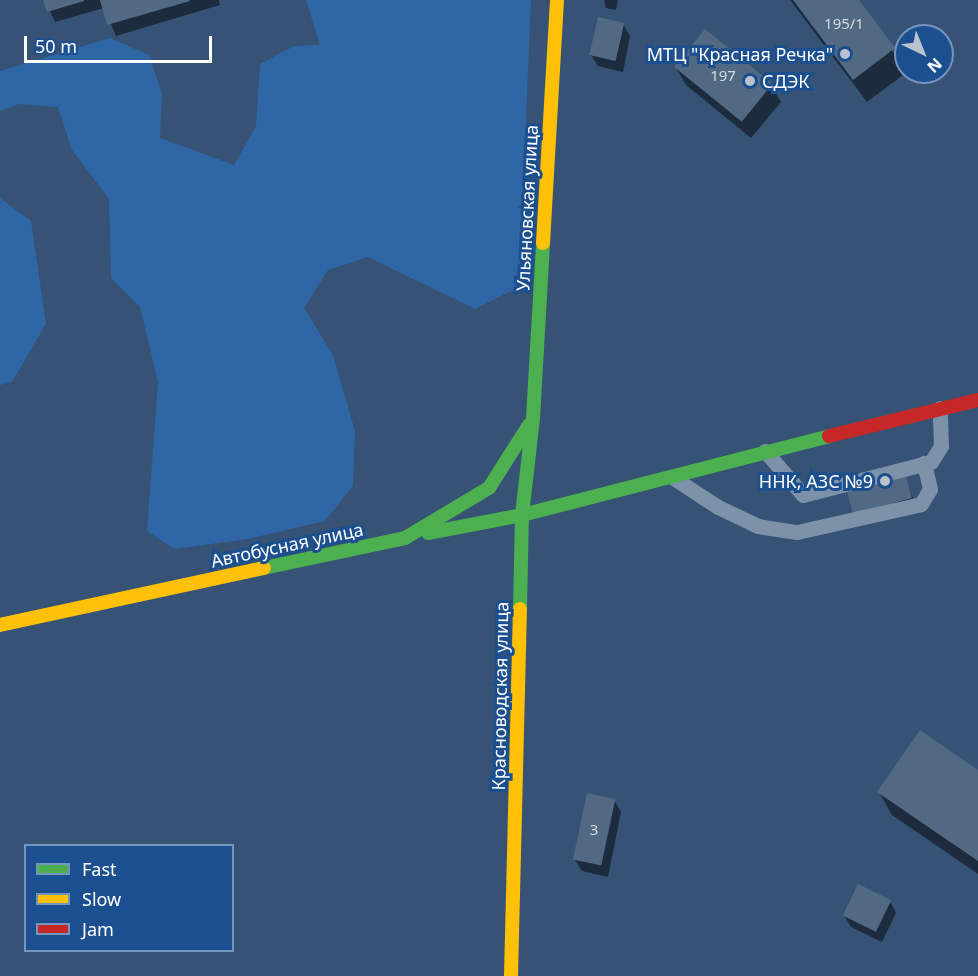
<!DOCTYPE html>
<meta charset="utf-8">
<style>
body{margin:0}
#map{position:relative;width:978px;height:976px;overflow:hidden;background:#365274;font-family:"Noto Sans",sans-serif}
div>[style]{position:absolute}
.green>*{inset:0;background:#2f66a5}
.shadow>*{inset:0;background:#0007}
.building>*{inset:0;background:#526984;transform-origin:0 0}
.lane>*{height:15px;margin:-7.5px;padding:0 7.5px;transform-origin:7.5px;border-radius:7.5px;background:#7d92a8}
.fast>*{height:14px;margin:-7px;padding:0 7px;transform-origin:7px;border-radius:7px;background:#4caf50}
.slow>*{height:14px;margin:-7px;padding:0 7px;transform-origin:7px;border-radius:7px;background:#ffc107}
.jam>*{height:14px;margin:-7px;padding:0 7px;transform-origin:7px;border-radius:7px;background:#c62828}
.dots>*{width:16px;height:16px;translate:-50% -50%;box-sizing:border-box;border:3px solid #1b4f8f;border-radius:50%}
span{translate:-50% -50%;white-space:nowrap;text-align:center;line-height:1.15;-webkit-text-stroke:6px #1b4f8f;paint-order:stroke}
.number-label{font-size:15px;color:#d4dae0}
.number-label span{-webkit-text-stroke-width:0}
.poi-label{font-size:18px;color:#fff}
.right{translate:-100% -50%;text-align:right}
.left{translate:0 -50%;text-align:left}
.street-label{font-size:18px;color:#fff}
.legend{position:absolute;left:24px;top:844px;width:210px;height:108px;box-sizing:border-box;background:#1b4f8f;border:2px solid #7695bc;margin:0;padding:8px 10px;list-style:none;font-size:18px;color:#fff}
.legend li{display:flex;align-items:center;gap:12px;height:30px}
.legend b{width:30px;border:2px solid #7695bc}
.north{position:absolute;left:894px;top:24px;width:60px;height:60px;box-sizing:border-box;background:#1b4f8f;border:2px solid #7695bc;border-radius:50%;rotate:137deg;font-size:16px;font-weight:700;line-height:24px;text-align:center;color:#fff}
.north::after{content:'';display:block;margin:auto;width:21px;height:27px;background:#b9c2ce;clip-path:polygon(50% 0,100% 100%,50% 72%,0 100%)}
.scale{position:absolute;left:24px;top:36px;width:188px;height:27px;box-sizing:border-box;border:3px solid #fff;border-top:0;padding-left:8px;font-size:18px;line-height:21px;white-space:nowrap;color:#fff;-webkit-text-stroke:4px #1b4f8f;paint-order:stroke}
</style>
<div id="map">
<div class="green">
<div style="clip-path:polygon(306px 0,531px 0,519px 287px,475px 309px,368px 257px,328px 270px,304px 308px,333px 355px,355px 431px,353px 486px,325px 521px,248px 539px,174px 549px,147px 531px,158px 382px,140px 307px,111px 278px,109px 199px,72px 150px,58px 107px,19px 104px,0 111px,0 71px,110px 38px,149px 55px,162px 94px,160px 138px,234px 165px,256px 126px,260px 64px,294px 46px,320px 45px)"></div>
<div style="clip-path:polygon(0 198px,31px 221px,46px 324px,12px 382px,0 385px)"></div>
</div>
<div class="shadow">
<div style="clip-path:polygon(45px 0,219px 0,220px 5px,116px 36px,104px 8px,55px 22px)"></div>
<div style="clip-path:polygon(604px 0,618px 0,616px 10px,606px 8px)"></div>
<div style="clip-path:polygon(790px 0,857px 0,907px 72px,867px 102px)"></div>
<div style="clip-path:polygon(623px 24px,630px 36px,623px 72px,598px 66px,591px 55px)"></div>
<div style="clip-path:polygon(676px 68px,771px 85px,781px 102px,751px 138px,686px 85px)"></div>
<div style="clip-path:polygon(904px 473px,917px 510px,848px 488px)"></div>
<div style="clip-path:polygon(978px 772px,978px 874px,892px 815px,879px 792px)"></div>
<div style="clip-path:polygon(614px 800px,621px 812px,608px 877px,582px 871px,575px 860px)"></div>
<div style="clip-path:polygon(890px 901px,896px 913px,882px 942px,851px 927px,844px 915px)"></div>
</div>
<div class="building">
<div style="clip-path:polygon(43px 0,84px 0,84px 1px,47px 12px)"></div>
<div style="clip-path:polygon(100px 0,189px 0,190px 1px,107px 25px)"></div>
<div style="clip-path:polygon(793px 0,859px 0,895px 48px,853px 80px)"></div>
<div style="left:598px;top:17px;width:27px;height:39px;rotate:13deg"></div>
<div style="left:705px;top:29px;width:87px;height:49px;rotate:39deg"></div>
<div style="left:905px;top:472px;width:27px;height:61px;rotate:75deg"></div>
<div style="clip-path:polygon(920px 730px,978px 770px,978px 861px,877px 792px)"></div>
<div style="left:587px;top:793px;width:29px;height:68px;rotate:12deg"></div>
<div style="left:858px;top:884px;width:37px;height:35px;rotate:26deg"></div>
</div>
<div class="lane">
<div style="left:765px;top:451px;width:58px;rotate:49.2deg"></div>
<div style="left:803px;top:495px;width:132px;rotate:-14.5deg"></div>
<div style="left:931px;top:462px;width:19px;rotate:-58deg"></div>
<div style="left:941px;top:446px;width:38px;rotate:-92deg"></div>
<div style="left:672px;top:477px;width:55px;rotate:33.1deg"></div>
<div style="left:718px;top:507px;width:44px;rotate:25.4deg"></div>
<div style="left:758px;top:526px;width:39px;rotate:9deg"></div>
<div style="left:797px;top:532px;width:127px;rotate:-12.7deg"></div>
<div style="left:921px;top:504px;width:17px;rotate:-59deg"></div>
<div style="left:930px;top:489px;width:27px;rotate:-103deg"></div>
</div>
<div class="fast">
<div style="left:428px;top:533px;width:96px;rotate:-10.8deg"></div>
<div style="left:522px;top:515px;width:317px;rotate:-14.4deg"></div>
<div style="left:264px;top:568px;width:144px;rotate:-12deg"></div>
<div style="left:405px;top:538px;width:98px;rotate:-30.8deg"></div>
<div style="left:489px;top:488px;width:75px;rotate:-57.6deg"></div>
<div style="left:520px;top:609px;width:94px;rotate:-88.8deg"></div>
<div style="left:522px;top:515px;width:98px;rotate:-83.5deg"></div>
<div style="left:533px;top:418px;width:175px;rotate:-86.7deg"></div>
</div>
<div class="slow">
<div style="left:543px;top:243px;width:243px;rotate:-86.7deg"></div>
<div style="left:0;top:625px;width:270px;rotate:-12.2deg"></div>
<div style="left:511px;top:976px;width:367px;rotate:-88.6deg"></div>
</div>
<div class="jam">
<div style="left:829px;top:436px;width:153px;rotate:-13.6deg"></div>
</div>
<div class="dots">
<div style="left:845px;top:54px;background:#b9c2ce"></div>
<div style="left:750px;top:81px;background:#b9c2ce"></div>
<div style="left:885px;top:481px;background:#b9c2ce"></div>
</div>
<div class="number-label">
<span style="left:844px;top:24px">195/1</span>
<span style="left:723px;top:76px">197</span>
<span style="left:594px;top:830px">3</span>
</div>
<div class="poi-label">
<span class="right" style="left:833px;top:54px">МТЦ "Красная Речка"</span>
<span class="left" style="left:762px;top:81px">СДЭК</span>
<span class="right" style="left:873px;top:481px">ННК, АЗС №9</span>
</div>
<div class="street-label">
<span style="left:527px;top:208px;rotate:-87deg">Ульяновская улица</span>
<span style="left:287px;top:545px;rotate:-12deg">Автобусная улица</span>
<span style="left:500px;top:696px;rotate:-89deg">Красноводская улица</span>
</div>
<ul class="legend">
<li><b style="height:8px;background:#4caf50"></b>Fast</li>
<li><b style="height:8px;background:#ffc107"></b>Slow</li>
<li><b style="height:8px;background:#c62828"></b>Jam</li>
</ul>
<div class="north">N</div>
<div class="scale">50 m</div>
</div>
